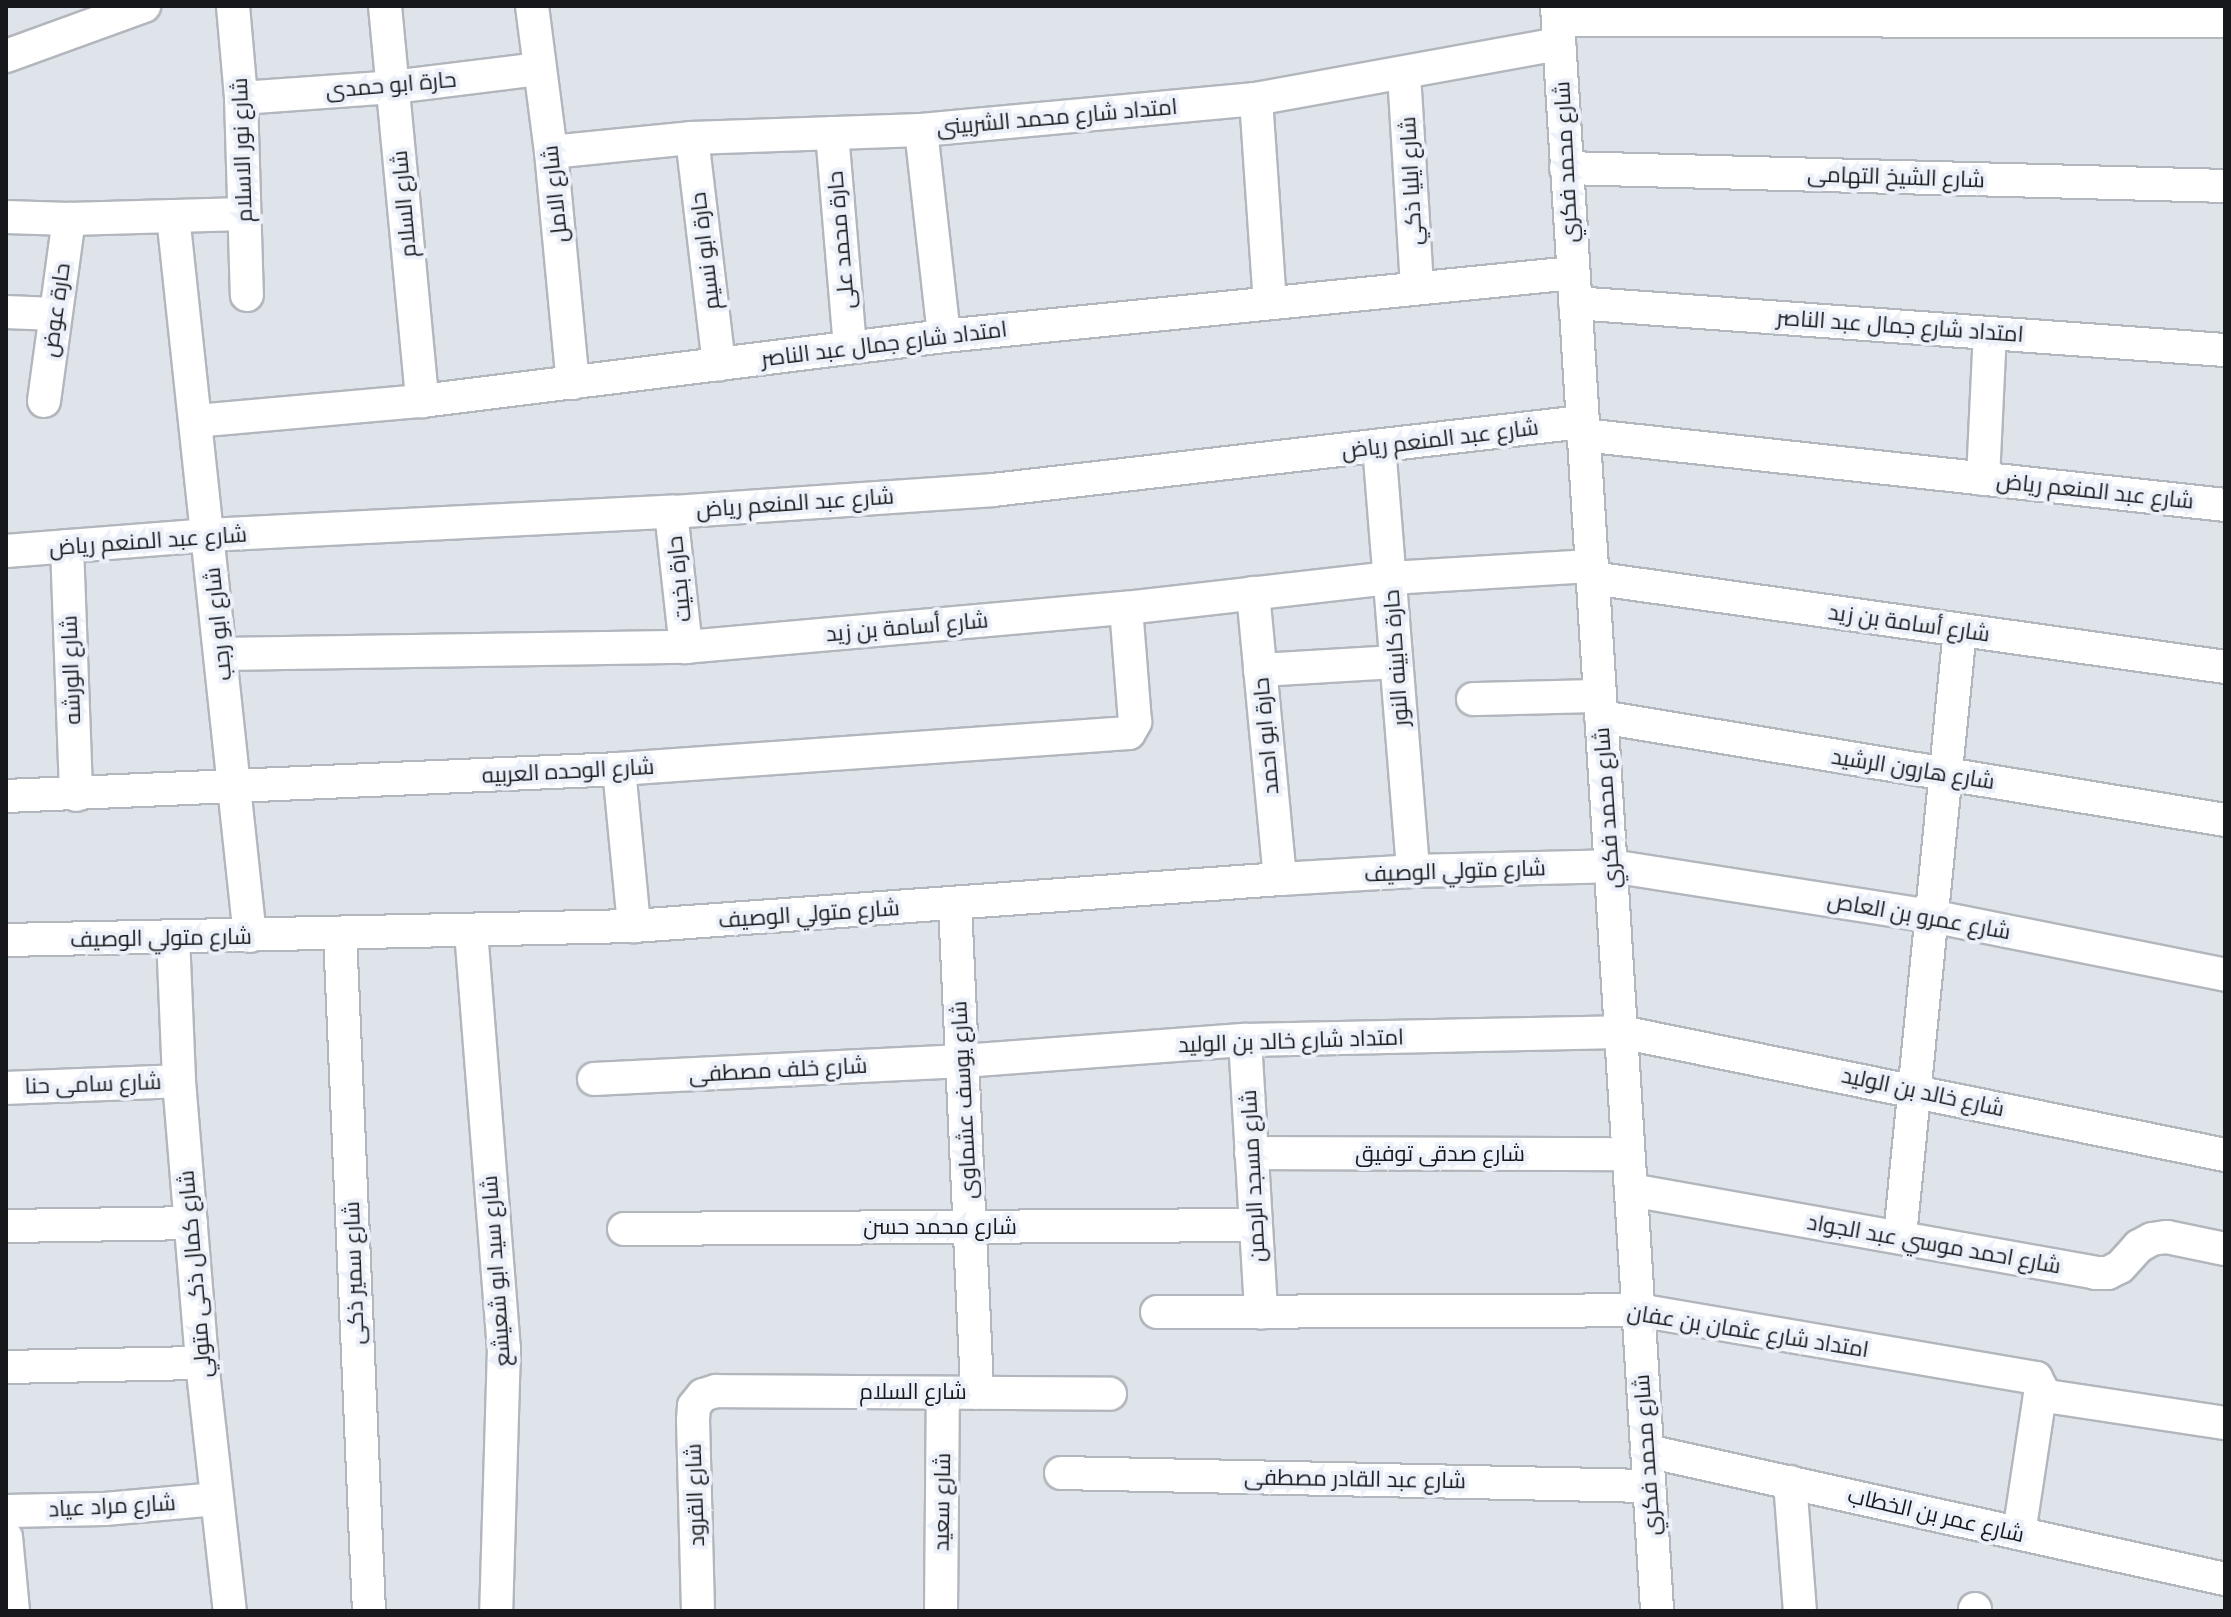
<!DOCTYPE html>
<meta charset="utf-8">
<style>
body{margin:0}
#map{position:relative;width:2231px;height:1617px;overflow:hidden;background:#dfe3ea;font-family:Roboto,Cairo,sans-serif}
div>[style]{position:absolute}
.roads{filter:drop-shadow(2px 0 #b2b6bd) drop-shadow(-2px 0 #b2b6bd) drop-shadow(0 2px #b2b6bd) drop-shadow(0 -2px #b2b6bd)}
.street>*{height:32px;margin:-16px;padding:0 16px;transform-origin:16px;border-radius:16px;background:#fff}
span{translate:-50% -50%;white-space:nowrap;text-align:center;line-height:1.15;-webkit-text-stroke:8px #ecf0f8;paint-order:stroke}
.street-label{font-size:22px;color:#17181b}
.frame{position:absolute;inset:0;border:8px solid #17181b;pointer-events:none}
</style>
<div id="map">
<div class="roads">
<div class="street">
<div style="left:233px;top:6px;width:92px;rotate:85deg"></div>
<div style="left:241px;top:98px;width:197px;rotate:88.3deg"></div>
<div style="left:385px;top:6px;width:397px;rotate:84.6deg"></div>
<div style="left:532px;top:6px;width:147px;rotate:82.6deg"></div>
<div style="left:551px;top:152px;width:232px;rotate:84.6deg"></div>
<div style="left:1557px;top:6px;width:1608px;rotate:86.43deg"></div>
<div style="left:1558px;top:20px;width:667px;rotate:0.09deg"></div>
<div style="left:6px;top:56px;width:147px;rotate:-19.9deg"></div>
<div style="left:1404px;top:74px;width:214px;rotate:86.5deg"></div>
<div style="left:241px;top:98px;width:152px;rotate:-4.1deg"></div>
<div style="left:393px;top:87px;width:148px;rotate:-7deg"></div>
<div style="left:1256px;top:99px;width:204px;rotate:86.1deg"></div>
<div style="left:921px;top:130px;width:207px;rotate:83.6deg"></div>
<div style="left:832px;top:133px;width:215px;rotate:85.2deg"></div>
<div style="left:692px;top:138px;width:228px;rotate:83.2deg"></div>
<div style="left:551px;top:152px;width:142px;rotate:-5.7deg"></div>
<div style="left:692px;top:138px;width:229px;rotate:-2deg"></div>
<div style="left:921px;top:130px;width:336px;rotate:-5.3deg"></div>
<div style="left:1256px;top:99px;width:308px;rotate:-10.3deg"></div>
<div style="left:1566px;top:168px;width:659px;rotate:1.56deg"></div>
<div style="left:173px;top:216px;width:724px;rotate:83.9deg"></div>
<div style="left:6px;top:217px;width:63px;rotate:1.8deg"></div>
<div style="left:69px;top:219px;width:175px;rotate:-1.6deg"></div>
<div style="left:1575px;top:303px;width:652px;rotate:4.14deg"></div>
<div style="left:6px;top:312px;width:49px;rotate:2.3deg"></div>
<div style="left:44px;top:401px;width:184px;rotate:-82.2deg"></div>
<div style="left:196px;top:421px;width:227px;rotate:-5.1deg"></div>
<div style="left:422px;top:401px;width:526px;rotate:-7.1deg"></div>
<div style="left:944px;top:336px;width:632px;rotate:-5.72deg"></div>
<div style="left:1583px;top:435px;width:646px;rotate:6.22deg"></div>
<div style="left:1379px;top:446px;width:426px;rotate:85.4deg"></div>
<div style="left:1983px;top:479px;width:146px;rotate:-87.3deg"></div>
<div style="left:671px;top:512px;width:136px;rotate:83.7deg"></div>
<div style="left:67px;top:546px;width:249px;rotate:87.9deg"></div>
<div style="left:6px;top:551px;width:204px;rotate:-4.5deg"></div>
<div style="left:209px;top:535px;width:463px;rotate:-2.9deg"></div>
<div style="left:671px;top:512px;width:323px;rotate:-3.9deg"></div>
<div style="left:993px;top:490px;width:593px;rotate:-6.59deg"></div>
<div style="left:1592px;top:578px;width:639px;rotate:8deg"></div>
<div style="left:1253px;top:593px;width:287px;rotate:84.6deg"></div>
<div style="left:221px;top:654px;width:465px;rotate:-0.9deg"></div>
<div style="left:686px;top:647px;width:442px;rotate:-5.1deg"></div>
<div style="left:1126px;top:608px;width:266px;rotate:-6.5deg"></div>
<div style="left:1390px;top:578px;width:201px;rotate:-3.4deg"></div>
<div style="left:1260px;top:670px;width:136px;rotate:-3.4deg"></div>
<div style="left:1473px;top:699px;width:126px;rotate:-1.4deg"></div>
<div style="left:1601px;top:717px;width:632px;rotate:9.37deg"></div>
<div style="left:619px;top:769px;width:158px;rotate:84.5deg"></div>
<div style="left:6px;top:796px;width:614px;rotate:-2.52deg"></div>
<div style="left:619px;top:769px;width:511px;rotate:-4.04deg"></div>
<div style="left:1129px;top:733px;width:13px;rotate:-61deg"></div>
<div style="left:1135px;top:722px;width:114px;rotate:-94.5deg"></div>
<div style="left:955px;top:904px;width:489px;rotate:87.4deg"></div>
<div style="left:471px;top:931px;width:418px;rotate:85.5deg"></div>
<div style="left:504px;top:1348px;width:263px;rotate:91.7deg"></div>
<div style="left:340px;top:934px;width:678px;rotate:87.55deg"></div>
<div style="left:173px;top:936px;width:145px;rotate:87.6deg"></div>
<div style="left:179px;top:1081px;width:283px;rotate:85.3deg"></div>
<div style="left:202px;top:1363px;width:250px;rotate:83.6deg"></div>
<div style="left:6px;top:940px;width:628px;rotate:-1.28deg"></div>
<div style="left:634px;top:926px;width:648px;rotate:-4.16deg"></div>
<div style="left:1280px;top:879px;width:133px;rotate:-3.4deg"></div>
<div style="left:1413px;top:871px;width:198px;rotate:-1.4deg"></div>
<div style="left:1611px;top:866px;width:324px;rotate:8.9deg"></div>
<div style="left:1931px;top:916px;width:300px;rotate:11.3deg"></div>
<div style="left:1245px;top:1040px;width:273px;rotate:86.6deg"></div>
<div style="left:594px;top:1079px;width:369px;rotate:-2.8deg"></div>
<div style="left:963px;top:1061px;width:283px;rotate:-4.3deg"></div>
<div style="left:1245px;top:1040px;width:376px;rotate:-1.2deg"></div>
<div style="left:1621px;top:1032px;width:616px;rotate:11.51deg"></div>
<div style="left:6px;top:1088px;width:173px;rotate:-2.3deg"></div>
<div style="left:1251px;top:1153px;width:377px;rotate:0.2deg"></div>
<div style="left:1631px;top:1190px;width:471px;rotate:10.1deg"></div>
<div style="left:2095px;top:1273px;width:13px"></div>
<div style="left:2108px;top:1273px;width:13px;rotate:-27deg"></div>
<div style="left:2120px;top:1267px;width:28px;rotate:-48deg"></div>
<div style="left:2139px;top:1246px;width:15px;rotate:-28deg"></div>
<div style="left:2152px;top:1239px;width:15px;rotate:-8deg"></div>
<div style="left:2167px;top:1237px;width:59px;rotate:11.7deg"></div>
<div style="left:6px;top:1226px;width:185px;rotate:-0.9deg"></div>
<div style="left:624px;top:1229px;width:631px;rotate:-0.36deg"></div>
<div style="left:1900px;top:1236px;width:609px;rotate:-84.35deg"></div>
<div style="left:1157px;top:1312px;width:481px;rotate:-0.2deg"></div>
<div style="left:1638px;top:1310px;width:404px;rotate:9.7deg"></div>
<div style="left:2036px;top:1378px;width:11px;rotate:63deg"></div>
<div style="left:2041px;top:1388px;width:147px;rotate:98.6deg"></div>
<div style="left:6px;top:1367px;width:196px;rotate:-1.2deg"></div>
<div style="left:2040px;top:1395px;width:187px;rotate:8.6deg"></div>
<div style="left:1647px;top:1451px;width:592px;rotate:12.49deg"></div>
<div style="left:1061px;top:1473px;width:588px;rotate:1.27deg"></div>
<div style="left:1790px;top:1482px;width:129px;rotate:85.6deg"></div>
<div style="left:6px;top:1511px;width:99px;rotate:-1.2deg"></div>
<div style="left:105px;top:1509px;width:112px;rotate:-5.1deg"></div>
<div style="left:6px;top:1537px;width:74px;rotate:84.6deg"></div>
<div style="left:1975px;top:1609px;width:2px;rotate:90deg"></div>
<div style="left:698px;top:1611px;width:191px;rotate:-91.5deg"></div>
<div style="left:693px;top:1420px;width:14px;rotate:-86deg"></div>
<div style="left:694px;top:1406px;width:14px;rotate:-51deg"></div>
<div style="left:703px;top:1395px;width:14px;rotate:-17deg"></div>
<div style="left:716px;top:1391px;width:394px;rotate:0.4deg"></div>
<div style="left:941px;top:1611px;width:218px;rotate:-89.5deg"></div>
</div>
</div>
<div class="street-label">
<span style="left:391px;top:85px;rotate:-5deg">حارة ابو حمدى</span>
<span style="left:1057px;top:117px;rotate:-5deg">امتداد شارع محمد الشربينى</span>
<span style="left:242px;top:150px;rotate:-92deg">شارع نور الاسلام</span>
<span style="left:1566px;top:162px;rotate:-93deg">شارع محمد فكري</span>
<span style="left:1896px;top:177px;rotate:2deg">شارع الشيخ التهامى</span>
<span style="left:1411px;top:181px;rotate:-93deg">شارع ايليا ذكي</span>
<span style="left:555px;top:194px;rotate:-96deg">شارع الامل</span>
<span style="left:404px;top:204px;rotate:-95deg">شارع السلام</span>
<span style="left:841px;top:240px;rotate:-95deg">حارة محمد على</span>
<span style="left:705px;top:251px;rotate:-97deg">حارة ابو نسيم</span>
<span style="left:56px;top:310px;rotate:-82deg">حارة عوض</span>
<span style="left:1900px;top:326px;rotate:4deg">امتداد شارع جمال عبد الناصر</span>
<span style="left:884px;top:344px;rotate:-7deg">امتداد شارع جمال عبد الناصر</span>
<span style="left:1440px;top:439px;rotate:-7deg">شارع عبد المنعم رياض</span>
<span style="left:2095px;top:491px;rotate:6deg">شارع عبد المنعم رياض</span>
<span style="left:795px;top:503px;rotate:-4deg">شارع عبد المنعم رياض</span>
<span style="left:148px;top:541px;rotate:-4deg">شارع عبد المنعم رياض</span>
<span style="left:679px;top:579px;rotate:-96deg">حارة بخيت</span>
<span style="left:1909px;top:623px;rotate:8deg">شارع أسامة بن زيد</span>
<span style="left:218px;top:624px;rotate:-96deg">شارع ابو رجب</span>
<span style="left:907px;top:627px;rotate:-5deg">شارع أسامة بن زيد</span>
<span style="left:1396px;top:658px;rotate:-94deg">حارة كابينه النور</span>
<span style="left:71px;top:670px;rotate:-92deg">شارع الورشه</span>
<span style="left:1266px;top:736px;rotate:-95deg">حارة ابو احمد</span>
<span style="left:1913px;top:769px;rotate:9deg">شارع هارون الرشيد</span>
<span style="left:568px;top:771px;rotate:-3deg">شارع الوحده العربيه</span>
<span style="left:1607px;top:808px;rotate:-94deg">شارع محمد فكري</span>
<span style="left:1455px;top:871px;rotate:-2deg">شارع متولي الوصيف</span>
<span style="left:809px;top:914px;rotate:-4deg">شارع متولي الوصيف</span>
<span style="left:1919px;top:916px;rotate:10deg">شارع عمرو بن العاص</span>
<span style="left:161px;top:938px;rotate:-1deg">شارع متولي الوصيف</span>
<span style="left:1291px;top:1041px;rotate:-2deg">امتداد شارع خالد بن الوليد</span>
<span style="left:778px;top:1070px;rotate:-3deg">شارع خلف مصطفى</span>
<span style="left:93px;top:1084px;rotate:-2deg">شارع سامى حنا</span>
<span style="left:1923px;top:1092px;rotate:12deg">شارع خالد بن الوليد</span>
<span style="left:964px;top:1100px;rotate:-93deg">شارع يوسف عشماوى</span>
<span style="left:1440px;top:1154px">شارع صدقى توفيق</span>
<span style="left:1253px;top:1176px;rotate:-93deg">شارع مسجد الرحمن</span>
<span style="left:940px;top:1227px">شارع محمد حسن</span>
<span style="left:1934px;top:1244px;rotate:10deg">شارع احمد موسي عبد الجواد</span>
<span style="left:496px;top:1271px;rotate:-94deg">شارع سيد ابو شعيشع</span>
<span style="left:354px;top:1273px;rotate:-92deg">شارع سمير ذكى</span>
<span style="left:195px;top:1274px;rotate:-95deg">شارع كمال ذكى متولي</span>
<span style="left:1748px;top:1331px;rotate:9deg">امتداد شارع عثمان بن عفان</span>
<span style="left:913px;top:1392px">شارع السلام</span>
<span style="left:1647px;top:1455px;rotate:-94deg">شارع محمد فكري</span>
<span style="left:1355px;top:1479px;rotate:1deg">شارع عبد القادر مصطفى</span>
<span style="left:695px;top:1495px;rotate:-92deg">شارع القرود</span>
<span style="left:942px;top:1502px;rotate:-89deg">شارع سعيد</span>
<span style="left:112px;top:1506px;rotate:-3deg">شارع مراد عياد</span>
<span style="left:1936px;top:1515px;rotate:13deg">شارع عمر بن الخطاب</span>
</div>
<div class="frame"></div>
</div>
